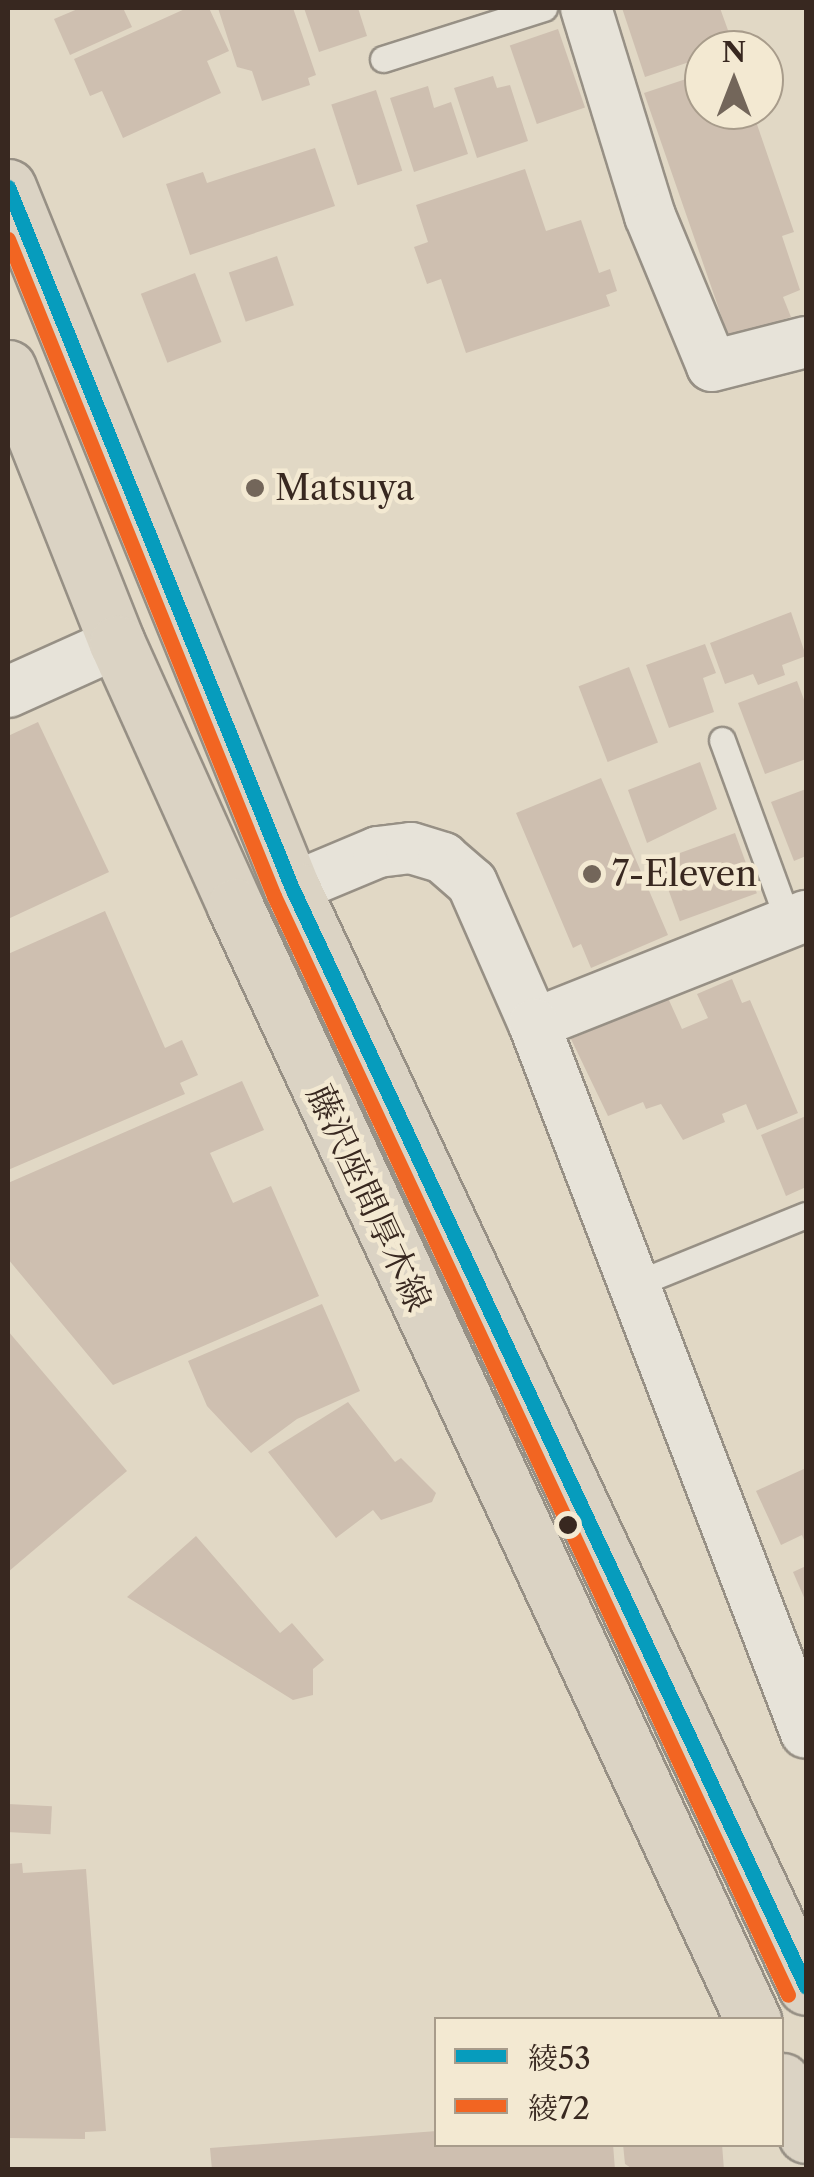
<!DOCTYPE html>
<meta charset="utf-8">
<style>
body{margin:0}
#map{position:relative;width:814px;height:2177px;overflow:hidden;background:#e1d8c5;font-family:"Libre Caslon Text","Noto Serif JP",serif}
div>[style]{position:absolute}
.building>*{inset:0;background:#cebfb0;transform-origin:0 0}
.roads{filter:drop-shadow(2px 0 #979085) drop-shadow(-2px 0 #979085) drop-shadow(0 2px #979085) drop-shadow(0 -2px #979085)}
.lane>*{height:25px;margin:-12.5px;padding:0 12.5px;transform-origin:12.5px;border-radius:12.5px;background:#e7e3d9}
.street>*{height:50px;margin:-25px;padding:0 25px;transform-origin:25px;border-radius:25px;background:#e7e3d9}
.primary>*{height:55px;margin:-27.5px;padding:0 27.5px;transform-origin:27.5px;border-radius:27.5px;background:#dbd3c4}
.bus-1>*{height:15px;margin:-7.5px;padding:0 7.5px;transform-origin:7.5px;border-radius:7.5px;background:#069cbd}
.bus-2>*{height:15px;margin:-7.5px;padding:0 7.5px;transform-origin:7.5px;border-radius:7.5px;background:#f26522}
.dots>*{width:28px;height:28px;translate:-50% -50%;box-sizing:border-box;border:5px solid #f3e9d2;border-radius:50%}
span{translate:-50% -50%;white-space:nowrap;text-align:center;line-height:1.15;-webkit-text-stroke:9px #f3e9d2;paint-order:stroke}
.poi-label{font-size:35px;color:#382820}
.left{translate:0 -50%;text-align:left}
.street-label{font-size:35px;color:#382820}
.frame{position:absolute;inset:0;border:10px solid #382820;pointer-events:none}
.legend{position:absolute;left:434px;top:2017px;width:350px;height:130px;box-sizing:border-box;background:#f3e9d2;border:2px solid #a89c8b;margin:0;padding:12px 18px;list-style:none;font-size:30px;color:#382820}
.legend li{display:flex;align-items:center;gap:20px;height:50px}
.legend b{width:50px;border:2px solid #a89c8b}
.north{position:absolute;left:684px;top:30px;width:100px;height:100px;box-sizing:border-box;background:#f3e9d2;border:2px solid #a89c8b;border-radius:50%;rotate:0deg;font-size:28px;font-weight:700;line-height:40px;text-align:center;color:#382820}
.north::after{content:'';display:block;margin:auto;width:35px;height:45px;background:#73665a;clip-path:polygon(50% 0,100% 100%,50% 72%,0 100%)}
</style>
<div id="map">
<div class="building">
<div style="clip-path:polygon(80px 8px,123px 8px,132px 27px,70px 55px,54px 19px)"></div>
<div style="clip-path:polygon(187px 8px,209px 8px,229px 51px,207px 61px,221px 93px,123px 138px,102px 91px,90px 96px,74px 59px)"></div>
<div style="clip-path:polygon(218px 8px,293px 8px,316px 75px,308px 78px,310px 85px,262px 101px,252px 71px,237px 67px)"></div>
<div style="clip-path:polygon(304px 8px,358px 8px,367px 36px,319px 52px)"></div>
<div style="clip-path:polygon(622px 8px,720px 8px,734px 47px,704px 50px,704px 57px,645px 77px)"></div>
<div style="left:558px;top:29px;width:83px;height:51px;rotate:71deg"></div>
<div style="clip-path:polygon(704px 73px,704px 110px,752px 110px,794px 232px,782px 236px,800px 290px,783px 297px,791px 317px,729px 338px,644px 93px)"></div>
<div style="clip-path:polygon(493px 76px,497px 88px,510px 85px,528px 141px,477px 158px,454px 88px)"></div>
<div style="clip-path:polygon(428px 86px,434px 108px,451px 102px,468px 154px,414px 172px,390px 98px)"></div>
<div style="left:376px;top:90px;width:85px;height:47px;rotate:72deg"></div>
<div style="clip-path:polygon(315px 148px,335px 206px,190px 255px,166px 184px,203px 172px,207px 183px)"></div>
<div style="clip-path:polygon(525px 169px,546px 231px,581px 220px,599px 273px,610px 269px,617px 291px,606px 295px,610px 306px,466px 353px,441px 279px,427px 284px,414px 247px,428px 242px,416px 205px)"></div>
<div style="left:277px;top:256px;width:52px;height:51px;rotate:71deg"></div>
<div style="left:195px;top:273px;width:74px;height:58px;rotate:69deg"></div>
<div style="clip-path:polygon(791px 612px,806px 656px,782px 665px,785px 675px,758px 685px,753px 674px,725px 684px,710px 643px)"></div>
<div style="clip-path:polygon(705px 644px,716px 673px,703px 678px,714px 712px,669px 728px,646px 665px)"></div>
<div style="left:629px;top:667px;width:81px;height:54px;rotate:69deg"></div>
<div style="clip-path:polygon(797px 681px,806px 705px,806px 759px,765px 774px,738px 703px)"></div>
<div style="clip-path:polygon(38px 722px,109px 872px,8px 919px,8px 736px)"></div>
<div style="clip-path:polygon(700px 762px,717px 809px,647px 843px,628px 790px)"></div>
<div style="clip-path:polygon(601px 778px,668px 935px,591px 968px,581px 944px,573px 948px,516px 813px)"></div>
<div style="clip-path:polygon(806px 789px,806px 856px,794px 861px,771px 802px)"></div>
<div style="left:735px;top:833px;width:64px;height:82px;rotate:70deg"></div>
<div style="clip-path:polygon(105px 911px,165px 1048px,182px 1040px,198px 1075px,180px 1083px,185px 1094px,8px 1170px,8px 954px)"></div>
<div style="clip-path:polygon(732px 979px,742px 1003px,750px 1000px,798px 1113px,757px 1130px,746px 1104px,722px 1114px,725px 1122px,683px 1140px,661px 1104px,646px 1109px,643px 1102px,608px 1116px,571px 1039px,668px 998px,682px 1029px,708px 1018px,697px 994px)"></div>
<div style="clip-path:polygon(242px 1081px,264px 1130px,210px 1153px,233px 1203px,271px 1186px,319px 1296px,113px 1385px,8px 1259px,8px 1183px)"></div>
<div style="clip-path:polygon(806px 1116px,806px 1187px,786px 1196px,761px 1135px)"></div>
<div style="clip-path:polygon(322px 1304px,360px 1391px,297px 1419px,251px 1453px,207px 1406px,188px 1361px)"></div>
<div style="clip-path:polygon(8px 1331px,127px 1471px,8px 1572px)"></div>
<div style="clip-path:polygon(348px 1402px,395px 1462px,401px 1458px,436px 1493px,432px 1502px,381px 1520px,373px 1510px,336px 1538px,268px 1452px)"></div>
<div style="clip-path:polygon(806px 1468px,806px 1545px,802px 1535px,781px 1545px,756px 1491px)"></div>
<div style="clip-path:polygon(196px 1536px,280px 1633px,292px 1623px,324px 1660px,313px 1669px,313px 1695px,293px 1700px,127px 1597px)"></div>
<div style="clip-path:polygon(806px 1566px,806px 1602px,793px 1572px)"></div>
<div style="left:8px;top:1804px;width:44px;height:28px;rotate:3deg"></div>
<div style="clip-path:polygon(22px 1863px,23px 1873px,86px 1869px,106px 2131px,85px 2132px,85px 2139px,8px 2138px,8px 1864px)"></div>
<div style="clip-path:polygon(437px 2131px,437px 2144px,613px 2144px,615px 2170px,212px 2170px,210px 2148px)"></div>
<div style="clip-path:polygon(623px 2144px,722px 2144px,724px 2170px,634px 2170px,625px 2164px)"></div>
</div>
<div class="roads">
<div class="lane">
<div style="left:383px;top:59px;width:169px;rotate:-17.6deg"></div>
<div style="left:722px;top:740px;width:195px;rotate:69.9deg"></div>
<div style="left:636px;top:1284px;width:183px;rotate:-22.1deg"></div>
</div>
<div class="street">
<div style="left:586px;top:8px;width:218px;rotate:72.9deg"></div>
<div style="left:650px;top:216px;width:162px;rotate:67.5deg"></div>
<div style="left:712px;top:366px;width:97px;rotate:-14.3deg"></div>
<div style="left:8px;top:692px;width:120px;rotate:-24.2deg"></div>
<div style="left:292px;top:888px;width:93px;rotate:-22.7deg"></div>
<div style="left:378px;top:852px;width:33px;rotate:-7deg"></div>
<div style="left:411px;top:848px;width:34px;rotate:17deg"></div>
<div style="left:443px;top:858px;width:38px;rotate:41deg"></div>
<div style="left:472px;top:883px;width:154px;rotate:66.3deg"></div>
<div style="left:534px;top:1024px;width:293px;rotate:-21.7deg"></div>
<div style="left:534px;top:1024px;width:759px;rotate:69.01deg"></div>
</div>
<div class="primary">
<div style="left:8px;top:187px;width:756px;rotate:67.95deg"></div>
<div style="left:292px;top:888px;width:1213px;rotate:64.93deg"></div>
<div style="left:8px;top:368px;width:296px;rotate:68.4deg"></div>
<div style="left:117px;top:643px;width:288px;rotate:65.8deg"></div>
<div style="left:235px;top:906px;width:1229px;rotate:65.06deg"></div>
<div style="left:782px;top:2081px;width:59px;rotate:66deg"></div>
</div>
</div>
<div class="bus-1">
<div style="left:8px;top:187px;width:756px;rotate:67.95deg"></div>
<div style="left:292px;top:888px;width:1213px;rotate:64.93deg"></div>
</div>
<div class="bus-2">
<div style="left:8px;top:239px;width:709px;rotate:67.96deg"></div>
<div style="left:274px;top:896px;width:1213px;rotate:64.93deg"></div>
</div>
<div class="dots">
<div style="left:255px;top:488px;background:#73665a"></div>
<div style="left:592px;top:874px;background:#73665a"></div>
<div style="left:568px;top:1525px;background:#382820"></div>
</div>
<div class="poi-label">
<span class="left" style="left:275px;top:488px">Matsuya</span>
<span class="left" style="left:612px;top:874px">7-Eleven</span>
</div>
<div class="street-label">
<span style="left:369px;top:1198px;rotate:65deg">藤沢座間厚木線</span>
</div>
<div class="frame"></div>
<ul class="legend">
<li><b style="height:12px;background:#069cbd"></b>綾53</li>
<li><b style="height:12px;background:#f26522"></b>綾72</li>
</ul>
<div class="north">N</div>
</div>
